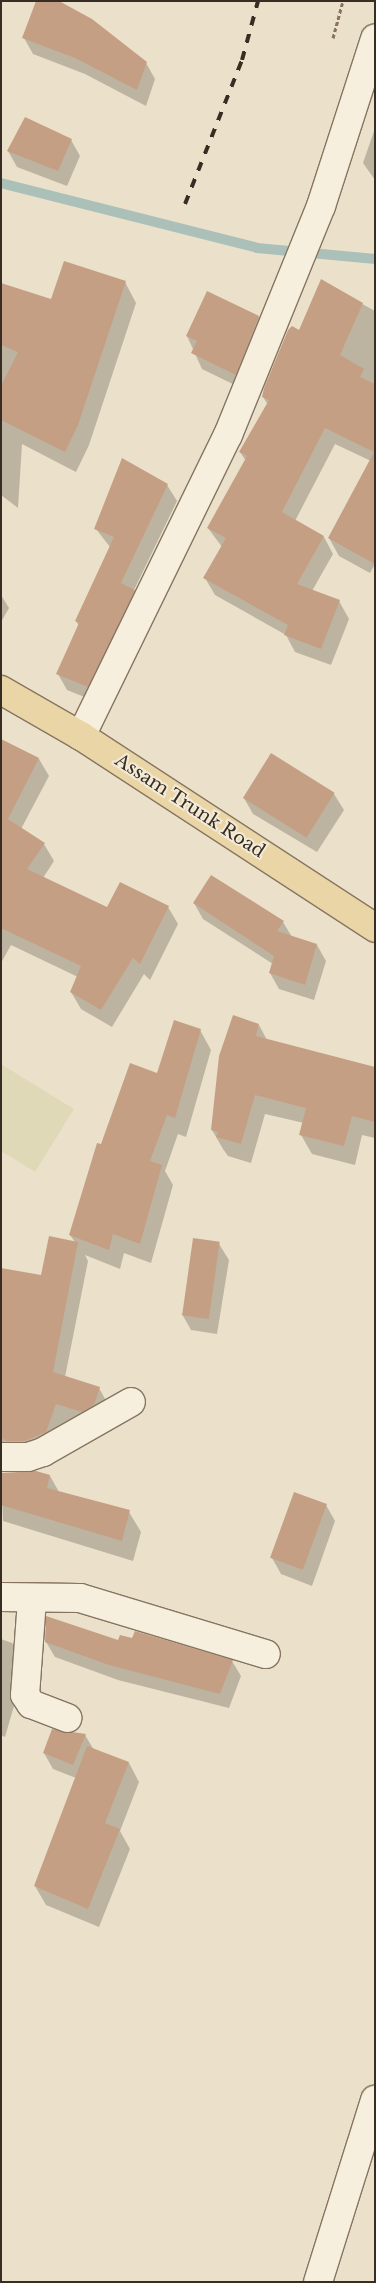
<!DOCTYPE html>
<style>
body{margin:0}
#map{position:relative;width:376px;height:2283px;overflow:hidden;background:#ebe1ca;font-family:"Libre Baskerville",serif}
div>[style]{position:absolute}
.farmland>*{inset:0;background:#e0d9b8}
.shadow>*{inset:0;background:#0003}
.stream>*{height:10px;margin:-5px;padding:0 5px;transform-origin:5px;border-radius:5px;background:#aac0b9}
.building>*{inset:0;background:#c59f84;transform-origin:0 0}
.path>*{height:3px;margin-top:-1.5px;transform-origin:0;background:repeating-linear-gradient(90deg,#867460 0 4px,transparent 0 6.5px)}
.roads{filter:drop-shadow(1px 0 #867460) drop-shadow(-1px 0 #867460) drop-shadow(0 1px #867460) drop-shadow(0 -1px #867460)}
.minor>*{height:28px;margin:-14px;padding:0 14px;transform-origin:14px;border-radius:14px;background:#f6efdd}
.major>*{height:28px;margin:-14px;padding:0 14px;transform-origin:14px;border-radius:14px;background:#ead5a6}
.rail>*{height:4px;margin-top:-2px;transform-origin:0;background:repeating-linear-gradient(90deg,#382d22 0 9px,transparent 0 18px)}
span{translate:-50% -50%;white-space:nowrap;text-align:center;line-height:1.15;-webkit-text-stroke:4px #f3ebd9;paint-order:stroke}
.street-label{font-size:18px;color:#382d22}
.frame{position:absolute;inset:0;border:2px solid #382d22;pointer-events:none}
</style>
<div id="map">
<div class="farmland">
<div style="clip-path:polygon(1px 1064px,74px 1109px,35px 1172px,1px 1151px)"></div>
</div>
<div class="shadow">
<div style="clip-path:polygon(24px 38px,146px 63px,155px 79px,146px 106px,85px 74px,33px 54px)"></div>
<div style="clip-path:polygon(375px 128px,375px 180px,363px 163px)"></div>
<div style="clip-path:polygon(71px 140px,80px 156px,67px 186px,17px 167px,8px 151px)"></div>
<div style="clip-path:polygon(321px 281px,375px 311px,375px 564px,370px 573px,339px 556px,329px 538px,371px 461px,335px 444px,295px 521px,324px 537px,333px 554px,312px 591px,339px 601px,349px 619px,331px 665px,295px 652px,286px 635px,215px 595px,205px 578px,222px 547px,208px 528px,246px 461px,240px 452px,268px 405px,263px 397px,300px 332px)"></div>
<div style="clip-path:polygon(125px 282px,136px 303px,89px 445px,76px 472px,22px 444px,18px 508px,1px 495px,1px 284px,52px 301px)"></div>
<div style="clip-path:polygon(259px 317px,268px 333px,245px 390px,202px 369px,187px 336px)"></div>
<div style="clip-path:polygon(167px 485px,177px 501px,134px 590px,144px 607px,97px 702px,67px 690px,58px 674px,79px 626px,76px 621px,110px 547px,96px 529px)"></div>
<div style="clip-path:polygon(1px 595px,9px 608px,1px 622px)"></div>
<div style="clip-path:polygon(1px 740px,39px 759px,49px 776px,21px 829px,44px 844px,54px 861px,43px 878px,108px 909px,168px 907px,178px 924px,150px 980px,144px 974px,112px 1027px,81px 1009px,71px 992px,78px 977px,11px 945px,1px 963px)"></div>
<div style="clip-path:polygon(334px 794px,344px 810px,317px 852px,253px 814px,244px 798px)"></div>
<div style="clip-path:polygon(211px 877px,283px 922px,292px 937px,317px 945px,326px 961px,314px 1000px,279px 989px,270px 973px,273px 964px,203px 919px,194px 903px)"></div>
<div style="clip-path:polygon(259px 1025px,267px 1040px,375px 1068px,375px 1138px,362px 1135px,355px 1165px,312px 1154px,301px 1135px,304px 1123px,265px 1114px,251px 1163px,228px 1156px,223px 1149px,212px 1130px)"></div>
<div style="clip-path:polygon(200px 1030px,211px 1050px,186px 1137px,178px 1134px,165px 1171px,173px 1185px,151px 1263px,124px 1253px,120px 1269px,85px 1255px,88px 1261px,65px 1377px,99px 1388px,109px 1406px,92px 1429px,66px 1421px,56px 1450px,1px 1465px,1px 1269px,42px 1277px,75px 1242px,70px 1235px,102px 1146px)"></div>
<div style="clip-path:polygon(219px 1244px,229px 1260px,217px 1334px,191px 1330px,182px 1314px)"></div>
<div style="clip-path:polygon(1px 1473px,50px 1476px,59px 1492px,129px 1512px,141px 1532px,133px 1561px,3px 1521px)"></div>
<div style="clip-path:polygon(326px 1505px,335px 1521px,312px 1586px,281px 1574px,272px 1558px)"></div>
<div style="clip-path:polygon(1px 1639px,12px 1643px,22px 1659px,20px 1685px,5px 1737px,1px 1735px)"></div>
<div style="clip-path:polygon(46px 1642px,119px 1642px,232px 1661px,241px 1676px,229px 1708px,118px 1680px,55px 1657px)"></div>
<div style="clip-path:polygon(85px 1735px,94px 1750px,129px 1763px,139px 1782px,120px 1831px,130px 1849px,99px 1927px,46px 1905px,35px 1886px,76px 1778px,53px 1769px,44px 1753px)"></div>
</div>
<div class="stream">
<div style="left:1px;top:183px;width:264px;rotate:14.2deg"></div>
<div style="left:257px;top:248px;width:119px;rotate:5.3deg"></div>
</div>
<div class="building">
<div style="clip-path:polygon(36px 1px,59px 1px,92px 19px,147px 62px,137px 90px,75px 58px,22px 38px)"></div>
<div style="clip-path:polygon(25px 117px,72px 139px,58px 171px,7px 151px)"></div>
<div style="clip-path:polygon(64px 261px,126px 281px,78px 425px,65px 452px,1px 420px,1px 386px,18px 352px,1px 345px,1px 283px,51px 299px)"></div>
<div style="clip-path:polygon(321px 279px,363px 303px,340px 355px,364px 369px,360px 377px,375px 384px,375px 564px,328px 538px,374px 452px,325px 428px,282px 512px,324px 536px,297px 584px,340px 600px,321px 649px,284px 635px,288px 625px,203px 578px,226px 538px,207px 528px,247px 456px,239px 452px,269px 400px,262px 397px,264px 388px,288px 330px,292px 326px,299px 330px)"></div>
<div style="clip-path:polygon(207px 291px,259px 316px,236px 375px,191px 353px,197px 341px,186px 336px)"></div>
<div style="clip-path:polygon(122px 458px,168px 484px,121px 583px,135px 590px,88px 687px,56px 674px,79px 623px,75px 621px,114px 537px,94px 529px)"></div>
<div style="clip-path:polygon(1px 739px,39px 758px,8px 819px,45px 843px,27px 869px,107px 907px,120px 882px,169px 906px,140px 964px,133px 958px,101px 1010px,70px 992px,81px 966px,1px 928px)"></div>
<div style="left:271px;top:753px;width:75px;height:53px;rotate:32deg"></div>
<div style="clip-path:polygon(211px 875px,284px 921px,277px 931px,317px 944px,305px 985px,269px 973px,274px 956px,193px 903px)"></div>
<div style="clip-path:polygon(233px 1015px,259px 1024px,256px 1036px,375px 1067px,375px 1122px,352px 1116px,344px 1146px,299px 1135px,306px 1108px,255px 1095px,241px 1144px,216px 1137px,218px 1132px,211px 1130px,219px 1056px)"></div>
<div style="clip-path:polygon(174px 1020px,201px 1029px,175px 1118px,167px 1115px,150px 1161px,162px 1165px,140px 1244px,113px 1234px,109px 1250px,69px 1235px,97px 1143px,101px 1144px,130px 1063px,157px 1073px)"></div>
<div style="clip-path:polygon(49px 1236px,78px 1242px,53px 1372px,100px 1387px,94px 1405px,82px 1412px,56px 1404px,46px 1432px,25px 1441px,7px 1441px,1px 1438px,1px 1268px,41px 1275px)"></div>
<div style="left:193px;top:1238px;width:27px;height:78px;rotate:8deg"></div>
<div style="clip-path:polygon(36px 1471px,50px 1475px,47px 1488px,130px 1510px,122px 1541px,1px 1505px,1px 1473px)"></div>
<div style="left:294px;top:1492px;width:35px;height:70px;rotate:20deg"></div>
<div style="clip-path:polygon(46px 1616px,118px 1640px,120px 1635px,132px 1638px,135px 1631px,233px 1660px,220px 1694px,109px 1665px,45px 1642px)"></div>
<div style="clip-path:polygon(52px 1729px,86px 1734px,73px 1765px,43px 1753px)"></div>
<div style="clip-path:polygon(87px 1746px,129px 1762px,105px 1823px,120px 1829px,88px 1909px,34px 1886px)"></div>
</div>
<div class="path">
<div style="left:207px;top:2px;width:1px;rotate:-90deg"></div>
<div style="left:333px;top:38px;width:38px;rotate:-75deg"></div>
</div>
<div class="roads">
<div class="minor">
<div style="left:81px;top:736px;width:335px;rotate:-64deg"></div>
<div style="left:228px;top:435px;width:247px;rotate:-67.9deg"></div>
<div style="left:321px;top:206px;width:176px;rotate:-72.1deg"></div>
<div style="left:1px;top:1457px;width:27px"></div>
<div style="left:28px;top:1457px;width:16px;rotate:-18deg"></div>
<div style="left:43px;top:1452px;width:101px;rotate:-29.6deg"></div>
<div style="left:1px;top:1597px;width:79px;rotate:0.7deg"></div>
<div style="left:80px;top:1598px;width:194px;rotate:16.8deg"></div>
<div style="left:32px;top:1600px;width:95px;rotate:94.2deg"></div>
<div style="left:25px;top:1695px;width:11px;rotate:56deg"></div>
<div style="left:31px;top:1704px;width:39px;rotate:21deg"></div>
<div style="left:318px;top:2282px;width:191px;rotate:-72.6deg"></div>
</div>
<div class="major">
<div style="left:1px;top:690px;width:92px;rotate:29.9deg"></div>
<div style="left:81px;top:736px;width:351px;rotate:33.1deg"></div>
</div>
</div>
<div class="rail">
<div style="left:185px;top:204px;width:155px;rotate:-68.4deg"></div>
<div style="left:242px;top:60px;width:61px;rotate:-74.8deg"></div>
</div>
<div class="street-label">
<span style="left:190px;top:806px;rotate:33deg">Assam Trunk Road</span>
</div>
<div class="frame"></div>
</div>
